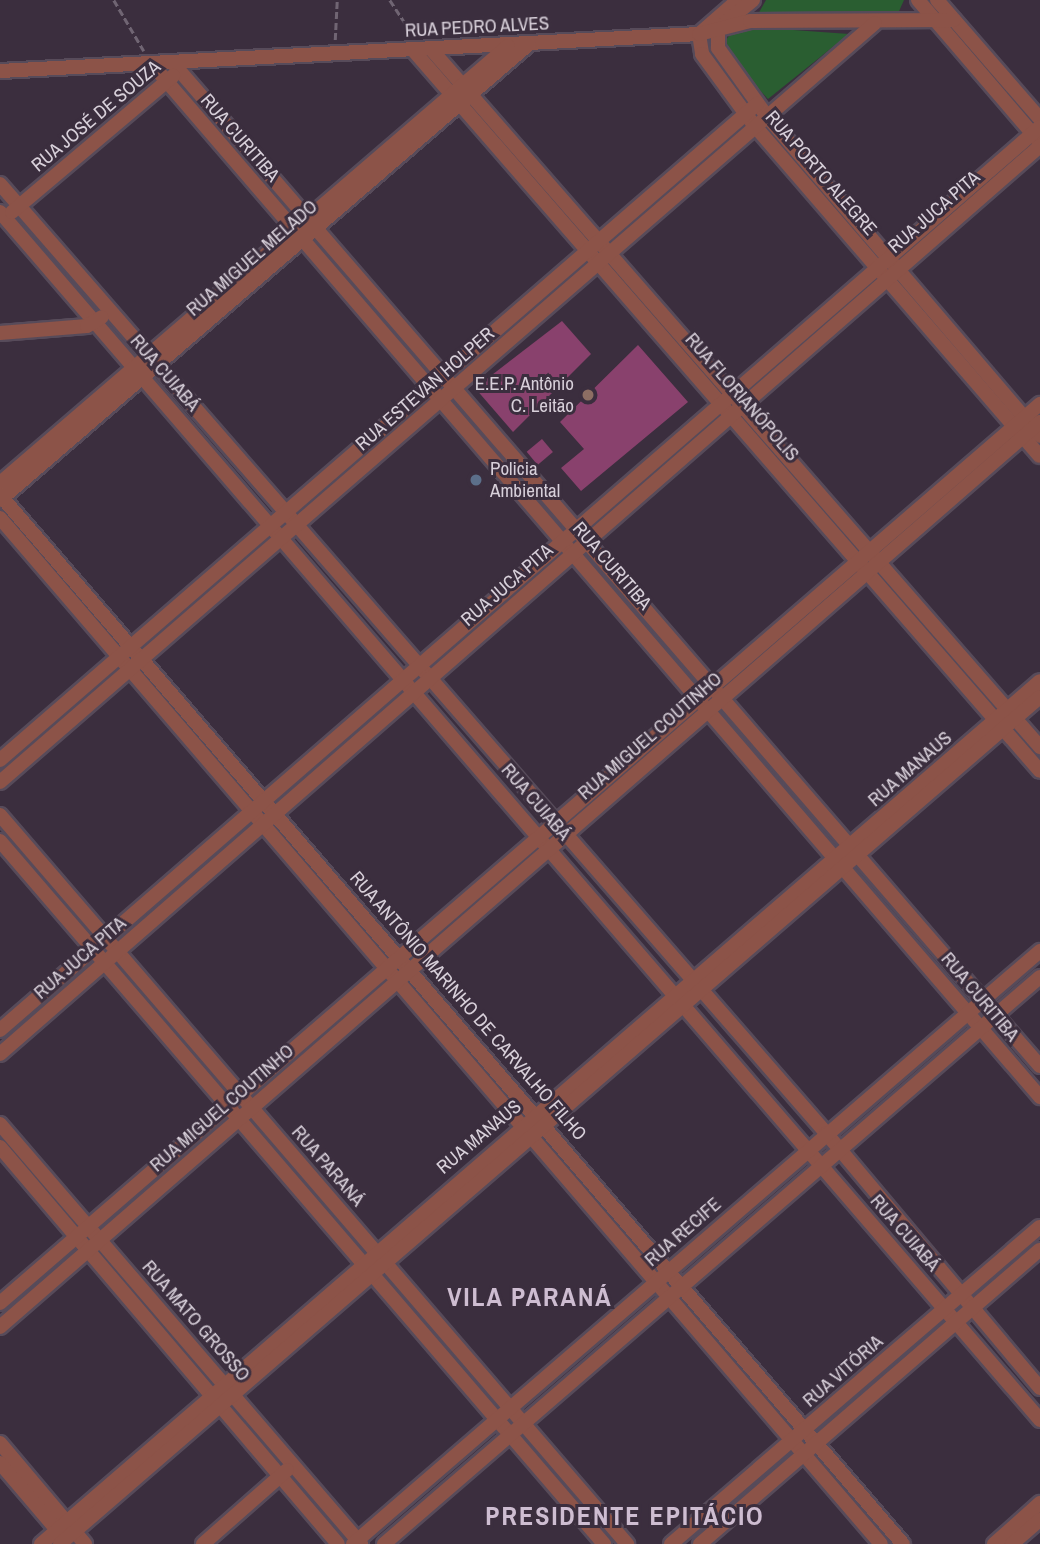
<!DOCTYPE html>
<meta charset="utf-8">
<style>
body{margin:0}
#map{position:relative;width:1040px;height:1544px;overflow:hidden;background:#3b2e3e;font-family:"Archivo Narrow",sans-serif}
div>[style]{position:absolute}
.green>*{inset:0;background:#2a5e31}
.building>*{inset:0;background:#89416d;transform-origin:0 0}
.path>*{height:2.5px;margin-top:-1.25px;transform-origin:0;background:repeating-linear-gradient(90deg,#706573 0 7px,transparent 0 10.5px)}
.roads{filter:drop-shadow(2px 0 #574b5a) drop-shadow(-2px 0 #574b5a) drop-shadow(0 2px #574b5a) drop-shadow(0 -2px #574b5a)}
.minor>*{height:14px;margin:-7px;padding:0 7px;transform-origin:7px;border-radius:7px;background:#8c5348}
.dots>*{width:19px;height:19px;translate:-50% -50%;box-sizing:border-box;border:4px solid #3b2e3e;border-radius:50%}
span{translate:-50% -50%;white-space:nowrap;text-align:center;line-height:1.15;-webkit-text-stroke:6px #3b2e3e;paint-order:stroke}
.street-label{font-size:19px;color:#d8d0da}
.poi-label{font-size:19px;color:#d8d0da}
.right{translate:-100% -50%;text-align:right}
.left{translate:0 -50%;text-align:left}
.district-label{font-size:26px;color:#cebdd1;font-weight:700;letter-spacing:2px}
</style>
<div id="map">
<div class="green">
<div style="clip-path:polygon(766px 0,904px 0,896px 18px,757px 16px)"></div>
<div style="clip-path:polygon(737px 26px,849px 34px,768px 99px,720px 47px)"></div>
</div>
<div class="building">
<div style="clip-path:polygon(562px 321px,591px 354px,513px 432px,475px 388px)"></div>
<div style="clip-path:polygon(638px 345px,688px 402px,581px 491px,561px 468px,584px 449px,560px 422px)"></div>
<div style="left:542px;top:439px;width:17px;height:20px;rotate:50deg"></div>
</div>
<div class="path">
<div style="left:114px;top:0;width:59px;rotate:59.5deg"></div>
<div style="left:390px;top:0;width:45px;rotate:56.7deg"></div>
<div style="left:335px;top:40px;width:40px;rotate:-87.1deg"></div>
</div>
<div class="roads">
<div class="minor">
<div style="left:738px;top:0;width:52px;rotate:138.9deg"></div>
<div style="left:699px;top:34px;width:20px;rotate:81deg"></div>
<div style="left:702px;top:54px;width:88px;rotate:53.8deg"></div>
<div style="left:754px;top:125px;width:437px;rotate:49.2deg"></div>
<div style="left:753px;top:0;width:45px;rotate:140.4deg"></div>
<div style="left:718px;top:29px;width:19px;rotate:90deg"></div>
<div style="left:718px;top:48px;width:82px;rotate:54.4deg"></div>
<div style="left:766px;top:115px;width:422px;rotate:49.5deg"></div>
<div style="left:918px;top:0;width:184px;rotate:49.4deg"></div>
<div style="left:937px;top:0;width:157px;rotate:49.1deg"></div>
<div style="left:430px;top:48px;width:928px;rotate:48.89deg"></div>
<div style="left:413px;top:50px;width:955px;rotate:48.99deg"></div>
<div style="left:172px;top:62px;width:1327px;rotate:49.16deg"></div>
<div style="left:151px;top:63px;width:1364px;rotate:49.31deg"></div>
<div style="left:0;top:71px;width:700px;rotate:-3.03deg"></div>
<div style="left:699px;top:34px;width:53px;rotate:-14.3deg"></div>
<div style="left:750px;top:21px;width:204px;rotate:-0.3deg"></div>
<div style="left:0;top:184px;width:1258px;rotate:48.96deg"></div>
<div style="left:826px;top:1133px;width:333px;rotate:50deg"></div>
<div style="left:0;top:212px;width:1594px;rotate:49.27deg"></div>
<div style="left:12px;top:212px;width:211px;rotate:-40.2deg"></div>
<div style="left:0;top:333px;width:87px;rotate:-4.6deg"></div>
<div style="left:87px;top:326px;width:17px;rotate:-31deg"></div>
<div style="left:0;top:483px;width:670px;rotate:-40.7deg"></div>
<div style="left:0;top:495px;width:1384px;rotate:49.28deg"></div>
<div style="left:0;top:500px;width:698px;rotate:-40.76deg"></div>
<div style="left:0;top:518px;width:1352px;rotate:49.35deg"></div>
<div style="left:0;top:760px;width:1002px;rotate:-40.91deg"></div>
<div style="left:0;top:782px;width:1158px;rotate:-40.94deg"></div>
<div style="left:0;top:815px;width:962px;rotate:49.3deg"></div>
<div style="left:0;top:841px;width:927px;rotate:49.33deg"></div>
<div style="left:0;top:1030px;width:1377px;rotate:-40.97deg"></div>
<div style="left:0;top:1054px;width:1381px;rotate:-41.12deg"></div>
<div style="left:0;top:1124px;width:554px;rotate:49.32deg"></div>
<div style="left:0;top:1147px;width:521px;rotate:49.59deg"></div>
<div style="left:0;top:1303px;width:1375px;rotate:-40.84deg"></div>
<div style="left:0;top:1327px;width:1379px;rotate:-41.03deg"></div>
<div style="left:0;top:1443px;width:132px;rotate:49.9deg"></div>
<div style="left:0;top:1463px;width:97px;rotate:49.6deg"></div>
<div style="left:41px;top:1544px;width:1320px;rotate:-40.82deg"></div>
<div style="left:60px;top:1544px;width:1295px;rotate:-40.84deg"></div>
<div style="left:203px;top:1544px;width:112px;rotate:-41.4deg"></div>
<div style="left:353px;top:1544px;width:908px;rotate:-40.8deg"></div>
<div style="left:384px;top:1544px;width:867px;rotate:-40.84deg"></div>
<div style="left:671px;top:1544px;width:486px;rotate:-40.7deg"></div>
<div style="left:700px;top:1544px;width:449px;rotate:-40.9deg"></div>
<div style="left:994px;top:1544px;width:62px;rotate:-41.7deg"></div>
<div style="left:1012px;top:1544px;width:37px;rotate:-41deg"></div>
</div>
</div>
<div class="dots">
<div style="left:588px;top:395px;background:#8d6e63"></div>
<div style="left:476px;top:480px;background:#5c6f8a"></div>
</div>
<div class="street-label">
<span style="left:477px;top:27px;rotate:-3deg">RUA PEDRO ALVES</span>
<span style="left:96px;top:116px;rotate:-40deg">RUA JOSÉ DE SOUZA</span>
<span style="left:240px;top:138px;rotate:49deg">RUA CURITIBA</span>
<span style="left:821px;top:173px;rotate:49deg">RUA PORTO ALEGRE</span>
<span style="left:934px;top:212px;rotate:-41deg">RUA JUCA PITA</span>
<span style="left:252px;top:258px;rotate:-41deg">RUA MIGUEL MELADO</span>
<span style="left:165px;top:373px;rotate:49deg">RUA CUIABÁ</span>
<span style="left:425px;top:389px;rotate:-41deg">RUA ESTEVAN HOLPER</span>
<span style="left:742px;top:397px;rotate:49deg">RUA FLORIANÓPOLIS</span>
<span style="left:612px;top:566px;rotate:49deg">RUA CURITIBA</span>
<span style="left:507px;top:585px;rotate:-41deg">RUA JUCA PITA</span>
<span style="left:650px;top:736px;rotate:-41deg">RUA MIGUEL COUTINHO</span>
<span style="left:910px;top:769px;rotate:-41deg">RUA MANAUS</span>
<span style="left:536px;top:802px;rotate:49deg">RUA CUIABÁ</span>
<span style="left:80px;top:958px;rotate:-41deg">RUA JUCA PITA</span>
<span style="left:980px;top:997px;rotate:50deg">RUA CURITIBA</span>
<span style="left:468px;top:1006px;rotate:49deg">RUA ANTÔNIO MARINHO DE CARVALHO FILHO</span>
<span style="left:222px;top:1108px;rotate:-41deg">RUA MIGUEL COUTINHO</span>
<span style="left:479px;top:1137px;rotate:-40deg">RUA MANAUS</span>
<span style="left:328px;top:1166px;rotate:49deg">RUA PARANÁ</span>
<span style="left:683px;top:1232px;rotate:-41deg">RUA RECIFE</span>
<span style="left:905px;top:1233px;rotate:49deg">RUA CUIABÁ</span>
<span style="left:196px;top:1321px;rotate:49deg">RUA MATO GROSSO</span>
<span style="left:843px;top:1371px;rotate:-41deg">RUA VITÓRIA</span>
</div>
<div class="poi-label">
<span class="right" style="left:574px;top:395px">E.E.P. Antônio<br>C. Leitão</span>
<span class="left" style="left:490px;top:480px">Policia<br>Ambiental</span>
</div>
<div class="district-label">
<span style="left:530px;top:1297px">VILA PARANÁ</span>
<span style="left:625px;top:1516px">PRESIDENTE EPITÁCIO</span>
</div>
</div>
